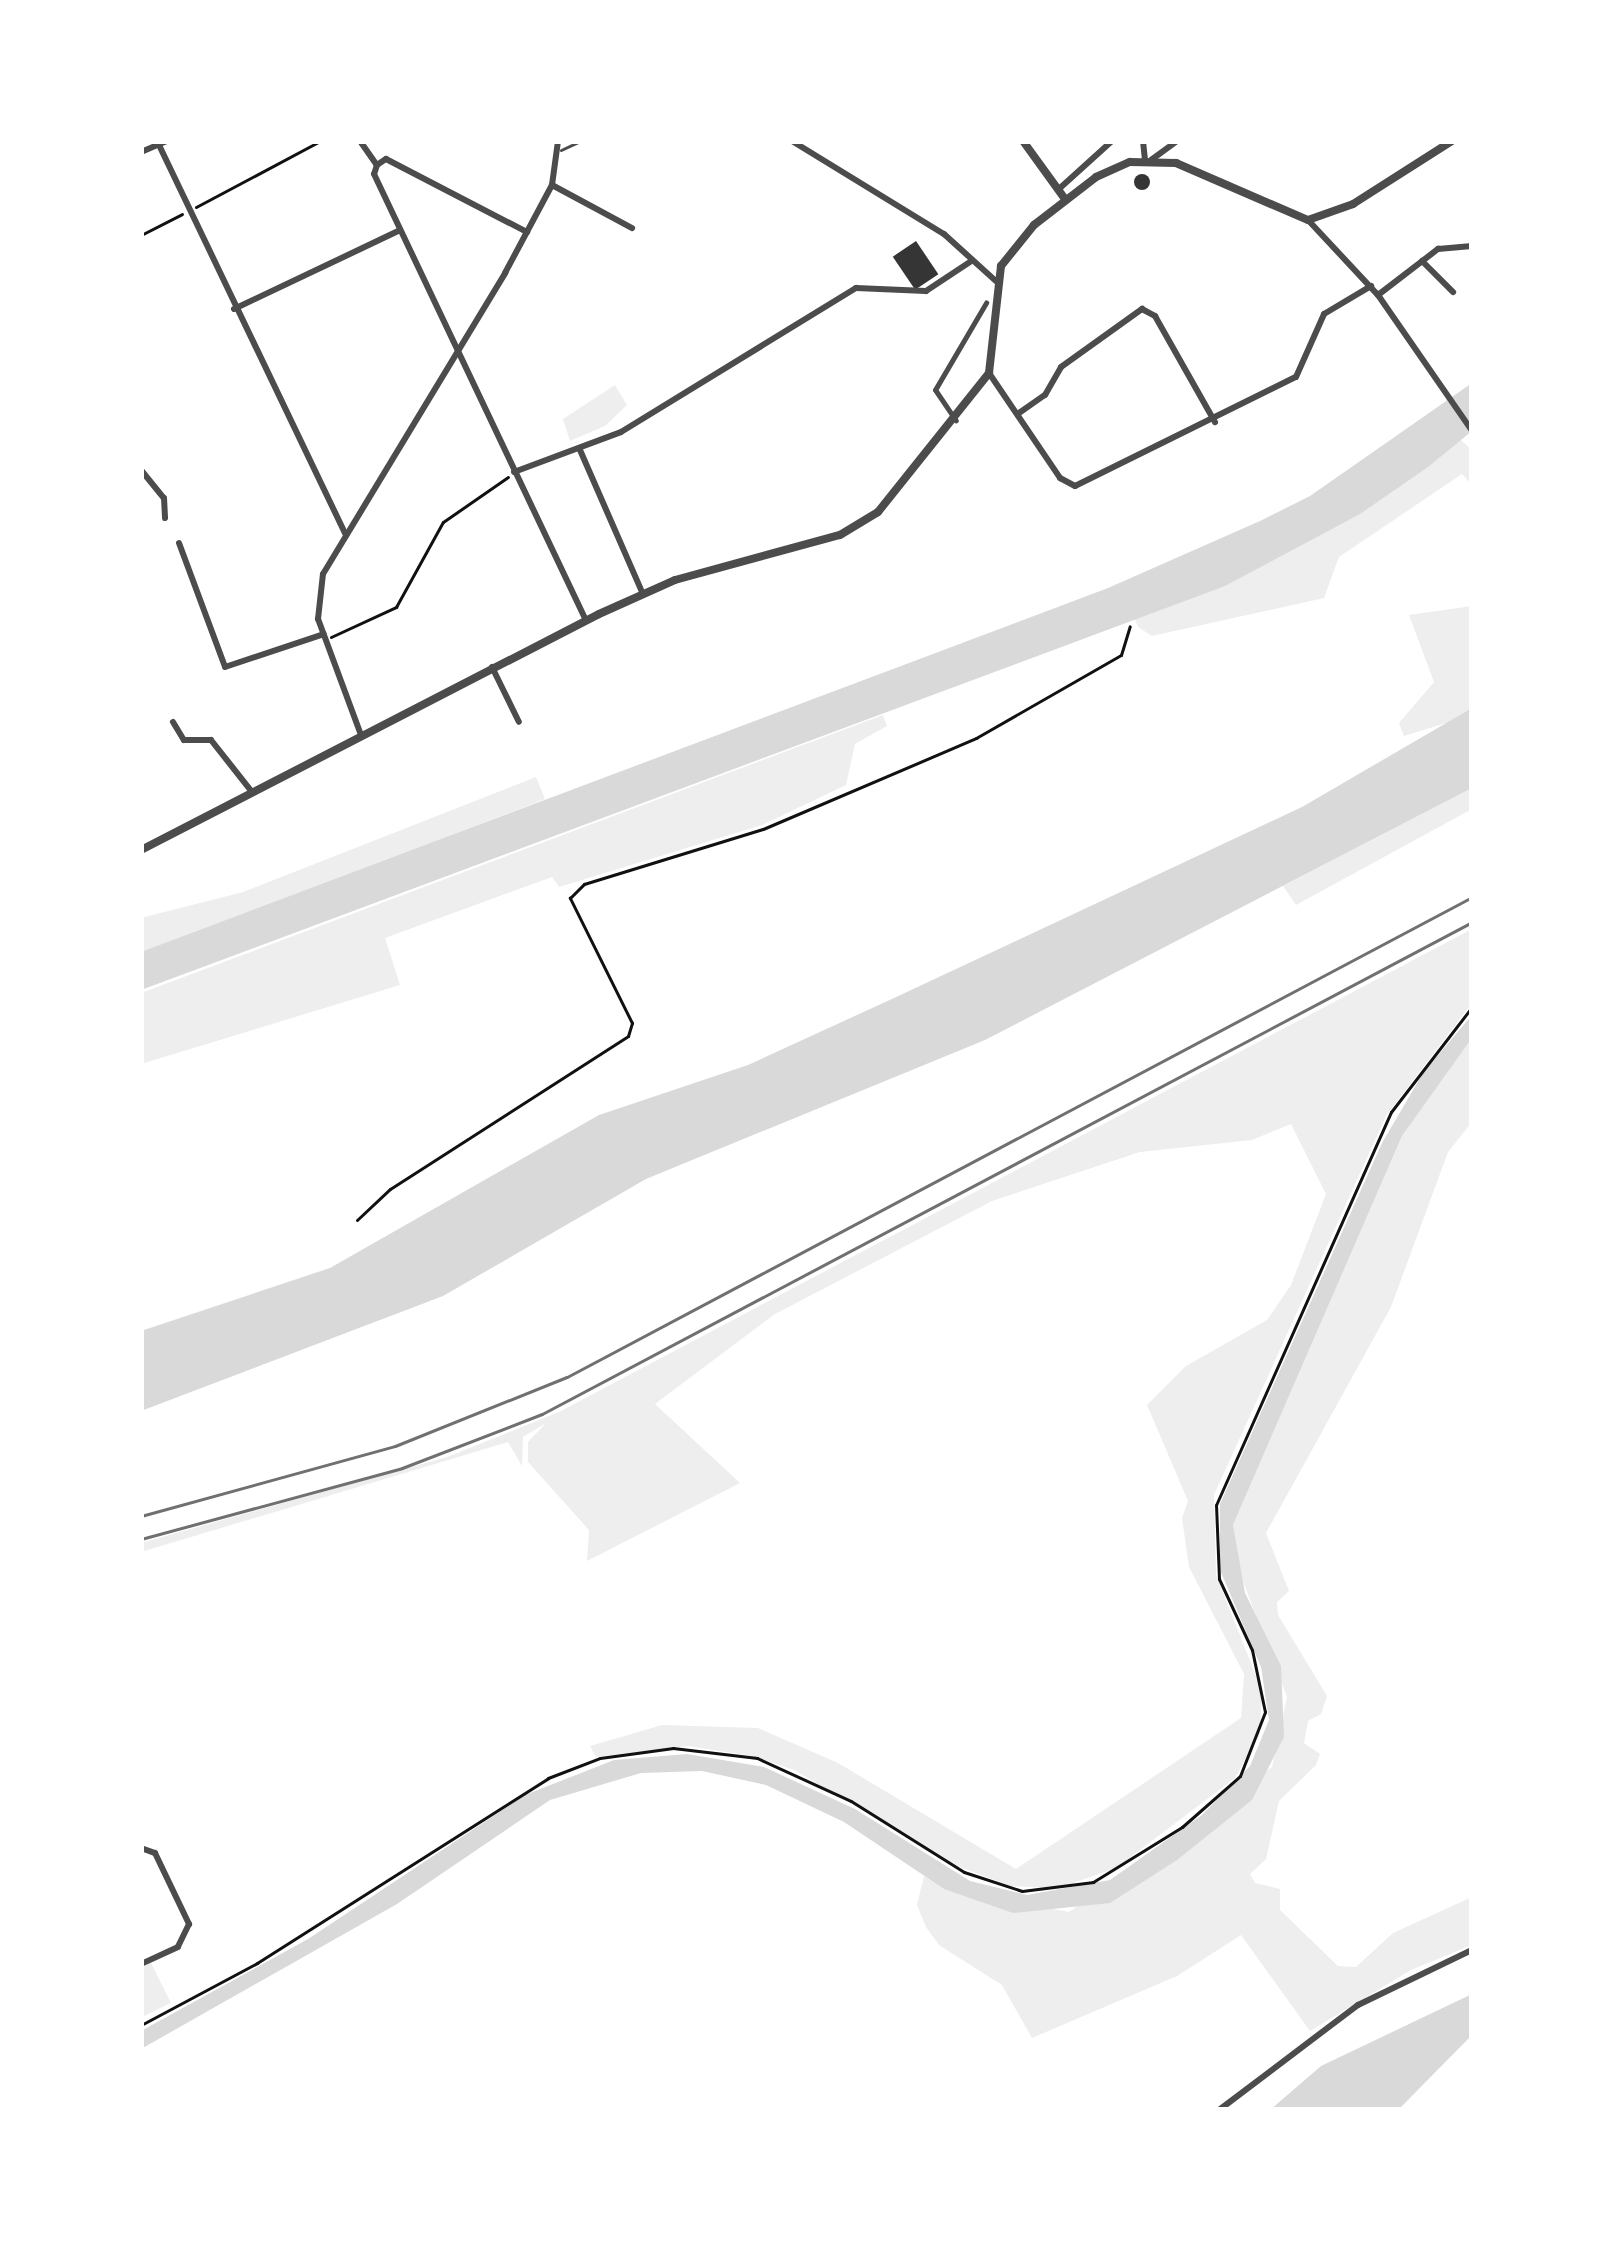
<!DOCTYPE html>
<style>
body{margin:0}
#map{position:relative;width:1613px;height:2251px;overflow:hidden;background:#fff;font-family:"Varela Round",sans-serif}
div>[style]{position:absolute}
.green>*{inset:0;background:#eee}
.water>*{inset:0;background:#d9d9d9}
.building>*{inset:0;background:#353535;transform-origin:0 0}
.round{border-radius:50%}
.path>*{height:3px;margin:-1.5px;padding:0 1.5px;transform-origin:1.5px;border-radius:1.5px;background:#111}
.service>*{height:3px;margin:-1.5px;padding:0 1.5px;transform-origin:1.5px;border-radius:1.5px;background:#4c4c4c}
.pedestrian>*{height:4.5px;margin:-2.25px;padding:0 2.25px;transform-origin:2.25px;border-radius:2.25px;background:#4c4c4c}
.minor>*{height:6px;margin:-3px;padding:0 3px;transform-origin:3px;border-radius:3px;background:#4c4c4c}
.tertiary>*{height:8px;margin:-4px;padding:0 4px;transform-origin:4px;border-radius:4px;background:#4c4c4c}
.rail>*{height:3px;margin:-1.5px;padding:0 1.5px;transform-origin:1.5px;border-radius:1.5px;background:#707070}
span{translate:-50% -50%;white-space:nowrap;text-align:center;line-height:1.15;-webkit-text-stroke:12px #fff;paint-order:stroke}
.frame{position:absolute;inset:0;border:144px solid #fff;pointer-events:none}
</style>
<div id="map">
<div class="green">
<div style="clip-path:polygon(615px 385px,627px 405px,605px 426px,570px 441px,563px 419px)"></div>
<div style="clip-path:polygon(1460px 439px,1472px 450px,1472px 485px,1462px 474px,1339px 557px,1324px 598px,1152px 636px,1138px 627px,1131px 611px)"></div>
<div style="clip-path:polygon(1472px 606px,1472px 715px,1404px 736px,1399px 723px,1434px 682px,1409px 615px)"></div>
<div style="clip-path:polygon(883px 715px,887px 726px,855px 744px,846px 785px,762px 825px,559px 887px,552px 877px,385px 938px,400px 985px,141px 1064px,141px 993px)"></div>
<div style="clip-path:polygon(536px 777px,545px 799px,141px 956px,141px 918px,243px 892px)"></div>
<div style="clip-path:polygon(1472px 788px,1472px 809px,1296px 905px,1283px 886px)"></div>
<div style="clip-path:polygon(1472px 929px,1472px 1003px,1386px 1116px,1214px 1495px,1216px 1575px,1262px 1691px,1260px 1733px,1235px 1778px,1116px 1868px,1059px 1888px,1010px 1886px,955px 1865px,794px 1770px,752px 1756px,688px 1746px,596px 1757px,590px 1746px,662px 1725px,758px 1728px,838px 1763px,1016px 1869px,1241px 1718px,1244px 1674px,1189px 1567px,1182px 1518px,1188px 1501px,1147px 1405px,1186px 1366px,1267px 1320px,1291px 1285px,1326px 1194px,1291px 1124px,1252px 1140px,1140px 1152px,992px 1201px,775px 1314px,655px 1404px,740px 1483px,587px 1561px,589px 1530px,528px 1462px,528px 1442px,546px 1423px,523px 1437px,522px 1466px,508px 1442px,141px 1552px,141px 1543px,447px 1457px,559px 1412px)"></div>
<div style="clip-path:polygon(1472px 1038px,1472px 1122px,1448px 1152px,1391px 1307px,1266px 1533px,1289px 1591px,1277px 1602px,1278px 1615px,1327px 1696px,1321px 1714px,1308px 1721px,1304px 1743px,1320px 1754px,1316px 1765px,1279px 1801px,1266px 1859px,1250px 1874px,1255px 1883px,1280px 1889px,1280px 1910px,1338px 1966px,1356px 1967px,1393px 1933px,1472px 1897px,1472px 1945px,1411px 1970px,1310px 2031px,1241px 1935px,1177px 1976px,1032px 2038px,1002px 1985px,939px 1945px,926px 1927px,917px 1905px,924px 1876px,944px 1889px,1069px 1912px,1272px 1767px,1287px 1697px,1236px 1563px,1233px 1525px,1402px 1136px)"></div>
<div style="clip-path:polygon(151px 1963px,171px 2003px,142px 2017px,141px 1968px)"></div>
</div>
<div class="water">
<div style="clip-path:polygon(1472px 383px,1472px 431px,1428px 467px,1360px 514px,1225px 586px,141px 990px,141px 952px,1108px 588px,1260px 521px,1310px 496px)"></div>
<div style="clip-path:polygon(1472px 708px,1472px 788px,985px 1040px,646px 1179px,443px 1296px,141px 1411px,141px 1331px,330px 1268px,599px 1115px,748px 1065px,894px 998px,1302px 807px)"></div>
<div style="clip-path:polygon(1472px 1015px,1472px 1038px,1402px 1136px,1233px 1525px,1245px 1593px,1281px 1666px,1284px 1737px,1252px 1800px,1177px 1860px,1110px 1903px,1013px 1913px,944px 1889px,844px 1822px,766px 1785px,702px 1771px,641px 1773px,550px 1800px,397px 1904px,141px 2049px,141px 2031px,308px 1939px,525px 1795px,614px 1760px,687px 1754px,764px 1767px,855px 1809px,970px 1881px,1027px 1895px,1110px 1880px,1202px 1815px,1250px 1766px,1269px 1720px,1261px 1667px,1220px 1570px,1220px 1504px,1382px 1143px,1423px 1073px)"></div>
<div style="clip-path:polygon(1472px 1994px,1472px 2035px,1398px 2110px,1270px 2110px,1321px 2066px)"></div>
</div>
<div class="building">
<div class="round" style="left:1134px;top:174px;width:16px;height:16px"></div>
<div style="left:916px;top:241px;width:40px;height:28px;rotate:56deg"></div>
</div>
<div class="path">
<div style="left:196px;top:207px;width:140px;rotate:-28deg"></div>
<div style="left:141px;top:235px;width:46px;rotate:-27.1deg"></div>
<div style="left:331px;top:637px;width:72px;rotate:-24.8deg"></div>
<div style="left:396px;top:607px;width:97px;rotate:-61.1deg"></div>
<div style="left:443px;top:522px;width:79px;rotate:-34.7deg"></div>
<div style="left:357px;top:1220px;width:45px;rotate:-43.2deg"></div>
<div style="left:390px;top:1189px;width:283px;rotate:-32.7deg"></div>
<div style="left:628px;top:1036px;width:14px;rotate:-73deg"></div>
<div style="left:632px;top:1023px;width:140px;rotate:-116.4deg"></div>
<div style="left:570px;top:898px;width:20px;rotate:-45deg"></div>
<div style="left:584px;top:884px;width:187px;rotate:-17.1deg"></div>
<div style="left:763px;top:829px;width:232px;rotate:-23.1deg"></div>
<div style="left:976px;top:738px;width:167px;rotate:-29.8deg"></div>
<div style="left:1121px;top:655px;width:30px;rotate:-73deg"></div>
<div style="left:141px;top:2025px;width:132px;rotate:-28.1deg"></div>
<div style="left:257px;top:1963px;width:345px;rotate:-32.4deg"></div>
<div style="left:548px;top:1778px;width:56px;rotate:-21deg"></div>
<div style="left:600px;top:1758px;width:74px;rotate:-7.8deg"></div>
<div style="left:673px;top:1748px;width:85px;rotate:6.8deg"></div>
<div style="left:757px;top:1758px;width:103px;rotate:24.6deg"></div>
<div style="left:851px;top:1801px;width:133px;rotate:32.1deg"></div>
<div style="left:964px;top:1872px;width:61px;rotate:18.1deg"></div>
<div style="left:1022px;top:1891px;width:72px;rotate:-7.2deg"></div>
<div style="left:1093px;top:1882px;width:105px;rotate:-31.7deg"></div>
<div style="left:1182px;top:1827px;width:77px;rotate:-41.3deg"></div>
<div style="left:1240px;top:1776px;width:69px;rotate:-68.7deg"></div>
<div style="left:1265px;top:1712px;width:63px;rotate:-101.8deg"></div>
<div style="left:1252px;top:1650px;width:78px;rotate:-114.9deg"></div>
<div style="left:1219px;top:1579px;width:74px;rotate:-92.3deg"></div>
<div style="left:1216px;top:1505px;width:430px;rotate:-66deg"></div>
<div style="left:1391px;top:1112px;width:133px;rotate:-52.4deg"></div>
</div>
<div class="service">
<div style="left:561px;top:150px;width:21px;rotate:-25deg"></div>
</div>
<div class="pedestrian">
<div style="left:956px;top:421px;width:37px;rotate:-124deg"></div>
<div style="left:935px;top:390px;width:101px;rotate:-59.6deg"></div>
</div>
<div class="minor">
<div style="left:360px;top:141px;width:29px;rotate:55deg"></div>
<div style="left:792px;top:141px;width:178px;rotate:31.5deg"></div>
<div style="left:944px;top:234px;width:72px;rotate:42.2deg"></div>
<div style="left:1143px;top:141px;width:19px;rotate:84deg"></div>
<div style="left:159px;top:145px;width:433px;rotate:64.4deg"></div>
<div style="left:141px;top:152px;width:28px;rotate:-23deg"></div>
<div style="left:1151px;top:160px;width:32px;rotate:-36deg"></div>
<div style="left:377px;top:165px;width:9px;rotate:108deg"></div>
<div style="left:374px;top:174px;width:494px;rotate:64.6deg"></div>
<div style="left:377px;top:165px;width:11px;rotate:-34deg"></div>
<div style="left:386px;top:159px;width:159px;rotate:27.4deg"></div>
<div style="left:552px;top:185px;width:91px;rotate:28.3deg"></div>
<div style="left:1060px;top:188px;width:70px;rotate:-42.1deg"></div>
<div style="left:1308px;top:220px;width:103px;rotate:47deg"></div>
<div style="left:1378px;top:295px;width:165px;rotate:55.3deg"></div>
<div style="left:1422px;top:261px;width:44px;rotate:45deg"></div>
<div style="left:1378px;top:295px;width:76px;rotate:-37.5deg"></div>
<div style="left:1438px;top:249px;width:34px;rotate:-5deg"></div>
<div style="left:234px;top:309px;width:184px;rotate:-25.4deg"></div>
<div style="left:989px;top:373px;width:127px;rotate:55.9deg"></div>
<div style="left:1060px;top:478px;width:17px;rotate:28deg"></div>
<div style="left:1075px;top:486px;width:246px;rotate:-26.3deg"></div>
<div style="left:1296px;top:377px;width:69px;rotate:-66deg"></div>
<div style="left:1324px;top:314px;width:55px;rotate:-30.8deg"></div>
<div style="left:1019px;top:413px;width:32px;rotate:-35deg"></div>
<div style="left:1045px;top:395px;width:32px;rotate:-60deg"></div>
<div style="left:1061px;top:367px;width:100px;rotate:-35.6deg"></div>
<div style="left:1142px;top:309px;width:15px;rotate:28deg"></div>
<div style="left:1155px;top:316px;width:122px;rotate:60.5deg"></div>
<div style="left:580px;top:450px;width:157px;rotate:66.4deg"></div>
<div style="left:141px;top:470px;width:36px;rotate:51deg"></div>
<div style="left:164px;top:498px;width:20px;rotate:87deg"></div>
<div style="left:514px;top:472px;width:114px;rotate:-20.5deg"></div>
<div style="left:621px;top:432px;width:276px;rotate:-31.5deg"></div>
<div style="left:856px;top:288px;width:70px;rotate:2.5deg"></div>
<div style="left:926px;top:291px;width:53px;rotate:-33.4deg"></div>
<div style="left:179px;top:543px;width:132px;rotate:69.6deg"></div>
<div style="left:225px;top:667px;width:104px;rotate:-18.4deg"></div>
<div style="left:492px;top:667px;width:61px;rotate:63.9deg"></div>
<div style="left:173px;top:722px;width:21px;rotate:59deg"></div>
<div style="left:184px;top:740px;width:27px"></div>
<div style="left:211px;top:740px;width:66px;rotate:51.7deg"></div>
<div style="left:361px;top:735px;width:124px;rotate:-110.3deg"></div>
<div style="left:318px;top:619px;width:45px;rotate:-83.7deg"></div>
<div style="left:323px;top:574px;width:352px;rotate:-58.8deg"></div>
<div style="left:505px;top:273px;width:100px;rotate:-61.9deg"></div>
<div style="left:552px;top:185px;width:44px;rotate:-82.2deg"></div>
<div style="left:141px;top:1848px;width:15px;rotate:20deg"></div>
<div style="left:155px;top:1853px;width:79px;rotate:64.4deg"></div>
<div style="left:189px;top:1924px;width:25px;rotate:116deg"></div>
<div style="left:178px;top:1947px;width:41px;rotate:155.3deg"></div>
<div style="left:1219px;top:2110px;width:174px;rotate:-37.1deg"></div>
<div style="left:1358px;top:2005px;width:127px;rotate:-25.8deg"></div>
</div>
<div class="tertiary">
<div style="left:1023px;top:141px;width:72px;rotate:54.1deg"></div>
<div style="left:141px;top:850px;width:515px;rotate:-27.26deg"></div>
<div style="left:599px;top:614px;width:83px;rotate:-24.1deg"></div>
<div style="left:675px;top:580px;width:171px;rotate:-15.3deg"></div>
<div style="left:840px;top:535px;width:44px;rotate:-31.2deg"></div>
<div style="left:878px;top:512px;width:178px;rotate:-51.4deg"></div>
<div style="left:989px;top:373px;width:108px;rotate:-83.6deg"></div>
<div style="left:1001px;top:266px;width:53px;rotate:-51.2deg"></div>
<div style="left:1034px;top:225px;width:78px;rotate:-37.7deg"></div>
<div style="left:1096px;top:177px;width:37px;rotate:-24deg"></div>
<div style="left:1130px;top:162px;width:46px;rotate:1.2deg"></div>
<div style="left:1176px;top:163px;width:144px;rotate:23.4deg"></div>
<div style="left:1308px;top:220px;width:48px;rotate:-19.6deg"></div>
<div style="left:1353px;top:204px;width:117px;rotate:-32.5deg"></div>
</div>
<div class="rail">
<div style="left:141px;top:1516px;width:263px;rotate:-15.4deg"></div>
<div style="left:395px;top:1446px;width:185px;rotate:-21.9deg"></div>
<div style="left:567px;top:1377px;width:1024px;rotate:-27.94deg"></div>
<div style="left:141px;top:1539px;width:270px;rotate:-15.2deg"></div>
<div style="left:402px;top:1468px;width:150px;rotate:-21.1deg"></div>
<div style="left:542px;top:1414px;width:1052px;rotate:-27.88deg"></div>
</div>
<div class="frame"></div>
</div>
